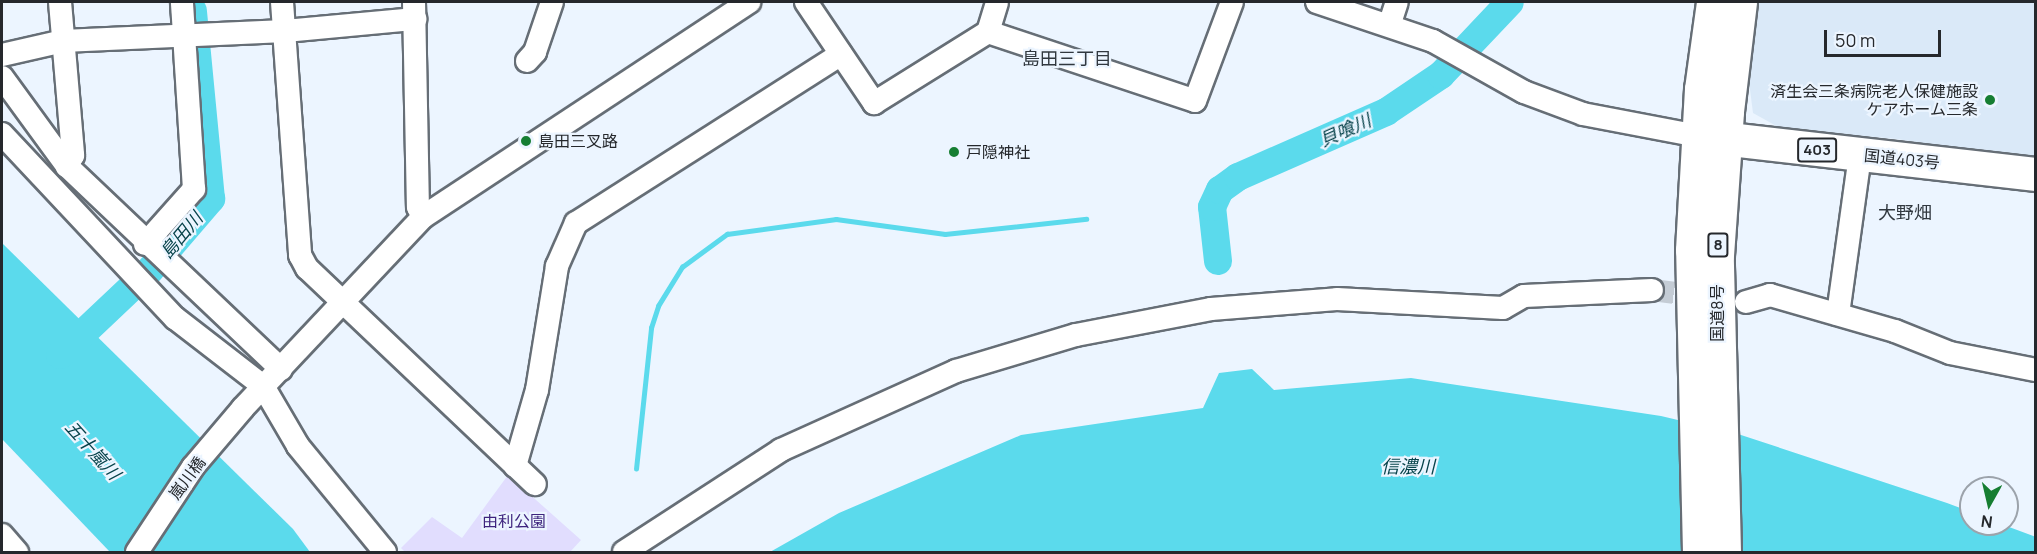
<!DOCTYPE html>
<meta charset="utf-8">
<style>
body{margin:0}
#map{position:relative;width:2037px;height:554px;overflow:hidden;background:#ecf5ff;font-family:Manrope,"Noto Sans JP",sans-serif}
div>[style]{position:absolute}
.built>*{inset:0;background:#dae9f8}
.green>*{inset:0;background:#e1ddfe}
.water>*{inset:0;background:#5bdaec}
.stream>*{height:4.5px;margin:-2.25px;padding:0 2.25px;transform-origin:2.25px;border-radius:2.25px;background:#5bdaec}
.river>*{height:28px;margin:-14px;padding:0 14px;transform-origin:14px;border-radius:14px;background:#5bdaec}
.minor-tunnel>*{height:22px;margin-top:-11px;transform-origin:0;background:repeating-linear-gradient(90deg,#c4ccd5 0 22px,transparent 0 33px)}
.roads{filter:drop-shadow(2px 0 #666e76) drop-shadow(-2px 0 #666e76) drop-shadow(0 2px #666e76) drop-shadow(0 -2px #666e76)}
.minor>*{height:22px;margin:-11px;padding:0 11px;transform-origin:11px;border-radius:11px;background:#fff}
.highway>*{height:33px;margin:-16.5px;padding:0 16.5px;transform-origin:16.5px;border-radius:16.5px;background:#fff}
.dots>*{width:16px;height:16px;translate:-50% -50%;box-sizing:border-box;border:3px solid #ecf5ff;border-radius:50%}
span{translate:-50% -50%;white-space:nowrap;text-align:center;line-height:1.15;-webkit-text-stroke:4.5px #ecf5ff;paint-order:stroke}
.shield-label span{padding:2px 4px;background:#ecf5ff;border:2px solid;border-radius:4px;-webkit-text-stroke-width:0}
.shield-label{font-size:15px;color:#25282c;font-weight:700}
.poi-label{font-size:16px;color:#25282c}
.right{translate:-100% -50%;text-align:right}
.left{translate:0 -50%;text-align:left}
.street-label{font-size:16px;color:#25282c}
.park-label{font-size:16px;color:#3e247e}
.neighbourhood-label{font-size:18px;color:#31383f}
.water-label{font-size:18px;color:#07434b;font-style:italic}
.frame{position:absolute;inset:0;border:3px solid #25282c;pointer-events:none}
.north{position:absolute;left:1959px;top:476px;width:60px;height:60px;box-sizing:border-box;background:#ecf5ff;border:2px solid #9ca3ab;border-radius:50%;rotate:188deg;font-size:16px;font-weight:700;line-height:24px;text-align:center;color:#25282c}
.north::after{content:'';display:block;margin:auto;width:21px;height:27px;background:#167e32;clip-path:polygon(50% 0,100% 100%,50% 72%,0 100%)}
.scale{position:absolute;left:1824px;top:30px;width:117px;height:27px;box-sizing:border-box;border:3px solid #25282c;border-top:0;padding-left:8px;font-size:18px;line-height:21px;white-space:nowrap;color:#25282c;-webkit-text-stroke:4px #ecf5ff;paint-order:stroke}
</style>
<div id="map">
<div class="built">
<div style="clip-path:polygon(1759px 2px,2035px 2px,2035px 161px,1932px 149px,1927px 144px,1897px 139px,1780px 128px,1753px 113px,1749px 82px)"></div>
</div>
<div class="green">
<div style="clip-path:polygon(508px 475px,581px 540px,570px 552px,405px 552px,401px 548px,432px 517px,462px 538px)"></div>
</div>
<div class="water">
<div style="clip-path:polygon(2px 243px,293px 529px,310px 552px,110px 552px,2px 439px)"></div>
<div style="clip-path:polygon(1252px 369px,1274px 390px,1411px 378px,1661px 416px,1741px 435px,1947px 503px,1971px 512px,1971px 524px,2001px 524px,2036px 537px,2035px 552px,770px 552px,839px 513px,1021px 435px,1203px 408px,1219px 373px)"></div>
</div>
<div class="stream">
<div style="left:636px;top:469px;width:142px;rotate:-83.9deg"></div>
<div style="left:651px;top:328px;width:23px;rotate:-72deg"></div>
<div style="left:658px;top:306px;width:46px;rotate:-58.4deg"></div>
<div style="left:682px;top:267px;width:56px;rotate:-36.3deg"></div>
<div style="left:727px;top:234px;width:110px;rotate:-7.8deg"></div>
<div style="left:836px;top:219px;width:110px;rotate:7.8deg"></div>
<div style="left:945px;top:234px;width:142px;rotate:-6.1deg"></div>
</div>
<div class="river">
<div style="left:1218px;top:261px;width:54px;rotate:-96.3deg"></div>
<div style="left:1212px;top:207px;width:19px;rotate:-65deg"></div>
<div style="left:1220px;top:190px;width:22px;rotate:-36deg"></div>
<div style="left:1238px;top:177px;width:162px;rotate:-23.7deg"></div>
<div style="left:1386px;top:112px;width:66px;rotate:-33.9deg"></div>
<div style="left:1441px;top:75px;width:100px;rotate:-46.6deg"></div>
<div style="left:60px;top:355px;width:124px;rotate:-43.4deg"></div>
<div style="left:150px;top:270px;width:94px;rotate:-49.3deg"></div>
<div style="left:211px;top:199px;width:189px;rotate:-95.5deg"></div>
</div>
<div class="minor-tunnel">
<div style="left:1652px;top:290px;width:55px;rotate:7.3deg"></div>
</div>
<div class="roads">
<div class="minor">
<div style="left:60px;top:2px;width:154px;rotate:85.1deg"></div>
<div style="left:73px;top:155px;width:13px;rotate:119deg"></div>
<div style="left:282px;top:2px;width:254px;rotate:85.9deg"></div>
<div style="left:300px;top:255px;width:15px;rotate:62deg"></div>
<div style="left:307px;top:268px;width:314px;rotate:43.5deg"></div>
<div style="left:414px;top:2px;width:205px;rotate:88.9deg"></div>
<div style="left:418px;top:207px;width:11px;rotate:63deg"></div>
<div style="left:806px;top:2px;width:122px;rotate:56deg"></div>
<div style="left:874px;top:103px;width:134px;rotate:-31.9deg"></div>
<div style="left:988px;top:32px;width:31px;rotate:-73deg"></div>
<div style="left:1317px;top:2px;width:122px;rotate:18.6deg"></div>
<div style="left:1433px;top:41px;width:104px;rotate:29.3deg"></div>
<div style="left:1524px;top:92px;width:63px;rotate:20.4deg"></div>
<div style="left:1583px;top:114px;width:117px;rotate:10.8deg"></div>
<div style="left:1390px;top:23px;width:22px;rotate:-72deg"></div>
<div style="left:988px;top:32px;width:218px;rotate:18.4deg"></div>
<div style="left:1195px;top:101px;width:106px;rotate:-69.5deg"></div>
<div style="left:2px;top:55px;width:63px;rotate:-12.9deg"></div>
<div style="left:63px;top:41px;width:222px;rotate:-2.6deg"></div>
<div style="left:285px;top:31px;width:131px;rotate:-5.3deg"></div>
<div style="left:527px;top:61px;width:12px;rotate:-48deg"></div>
<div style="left:535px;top:52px;width:53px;rotate:-71.2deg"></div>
<div style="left:2px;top:77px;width:110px;rotate:53.9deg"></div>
<div style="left:67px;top:166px;width:295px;rotate:43.5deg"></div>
<div style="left:2px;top:134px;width:253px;rotate:46.8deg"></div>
<div style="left:175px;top:318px;width:111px;rotate:37.7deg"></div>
<div style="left:263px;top:386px;width:69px;rotate:59.7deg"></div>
<div style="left:298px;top:446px;width:137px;rotate:50.6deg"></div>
<div style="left:145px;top:244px;width:74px;rotate:-48.3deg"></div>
<div style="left:194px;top:189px;width:187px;rotate:-93.7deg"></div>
<div style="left:1746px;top:302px;width:25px;rotate:-16deg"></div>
<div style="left:1770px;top:295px;width:130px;rotate:16.1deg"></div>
<div style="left:1895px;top:331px;width:59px;rotate:21.8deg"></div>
<div style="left:1950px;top:353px;width:88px;rotate:11.2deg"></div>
<div style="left:1838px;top:314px;width:161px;rotate:-82.1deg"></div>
<div style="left:515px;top:466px;width:79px;rotate:-73.9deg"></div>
<div style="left:537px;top:390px;width:126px;rotate:-80.8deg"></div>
<div style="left:557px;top:266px;width:47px;rotate:-66.2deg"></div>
<div style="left:576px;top:223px;width:314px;rotate:-32.5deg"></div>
<div style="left:2px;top:535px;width:23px;rotate:49deg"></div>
<div style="left:137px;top:552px;width:102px;rotate:-56.6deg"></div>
<div style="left:193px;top:467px;width:77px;rotate:-49.7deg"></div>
<div style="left:243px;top:408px;width:262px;rotate:-46.7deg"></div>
<div style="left:423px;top:217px;width:391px;rotate:-33.4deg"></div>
<div style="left:624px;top:552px;width:187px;rotate:-33deg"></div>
<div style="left:781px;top:450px;width:192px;rotate:-24.3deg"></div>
<div style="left:956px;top:371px;width:125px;rotate:-16.7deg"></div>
<div style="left:1076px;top:335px;width:137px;rotate:-10.9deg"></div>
<div style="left:1211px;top:309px;width:126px;rotate:-4.5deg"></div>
<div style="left:1337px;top:299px;width:166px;rotate:3.1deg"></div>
<div style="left:1503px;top:308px;width:24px;rotate:-30deg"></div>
<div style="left:1524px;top:296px;width:128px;rotate:-2.7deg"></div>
</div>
<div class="highway">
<div style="left:1703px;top:136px;width:335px;rotate:6.5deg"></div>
<div style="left:1699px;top:552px;width:302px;rotate:-91.3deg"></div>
<div style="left:1692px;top:250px;width:161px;rotate:-86.8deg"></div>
<div style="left:1701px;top:89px;width:88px;rotate:-82.1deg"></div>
<div style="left:1724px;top:552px;width:297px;rotate:-91.4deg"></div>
<div style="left:1717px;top:255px;width:144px;rotate:-86deg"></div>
<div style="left:1727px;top:111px;width:110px;rotate:-83.2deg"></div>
</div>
</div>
<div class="dots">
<div style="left:1990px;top:100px;background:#167e32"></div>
<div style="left:526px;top:141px;background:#167e32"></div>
<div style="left:954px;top:152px;background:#167e32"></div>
</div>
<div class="shield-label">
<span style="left:1817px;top:150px">403</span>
<span style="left:1718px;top:245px">8</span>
</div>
<div class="poi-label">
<span class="right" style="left:1978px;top:100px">済生会三条病院老人保健施設<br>ケアホーム三条</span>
<span class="left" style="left:538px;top:141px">島田三叉路</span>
<span class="left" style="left:966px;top:152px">戸隠神社</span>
</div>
<div class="street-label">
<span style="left:1902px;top:159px;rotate:6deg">国道403号</span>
<span style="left:1717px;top:313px;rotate:-90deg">国道8号</span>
<span style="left:187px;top:478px;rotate:-53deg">嵐川橋</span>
</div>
<div class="park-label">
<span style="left:514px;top:521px">由利公園</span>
</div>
<div class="neighbourhood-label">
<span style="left:1067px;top:58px">島田三丁目</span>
<span style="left:1905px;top:212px">大野畑</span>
</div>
<div class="water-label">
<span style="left:1345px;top:130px;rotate:-24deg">貝喰川</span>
<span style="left:181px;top:235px;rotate:-50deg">島田川</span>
<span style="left:93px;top:450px;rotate:48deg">五十嵐川</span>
<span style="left:1408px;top:466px">信濃川</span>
</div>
<div class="frame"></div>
<div class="north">N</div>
<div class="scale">50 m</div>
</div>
